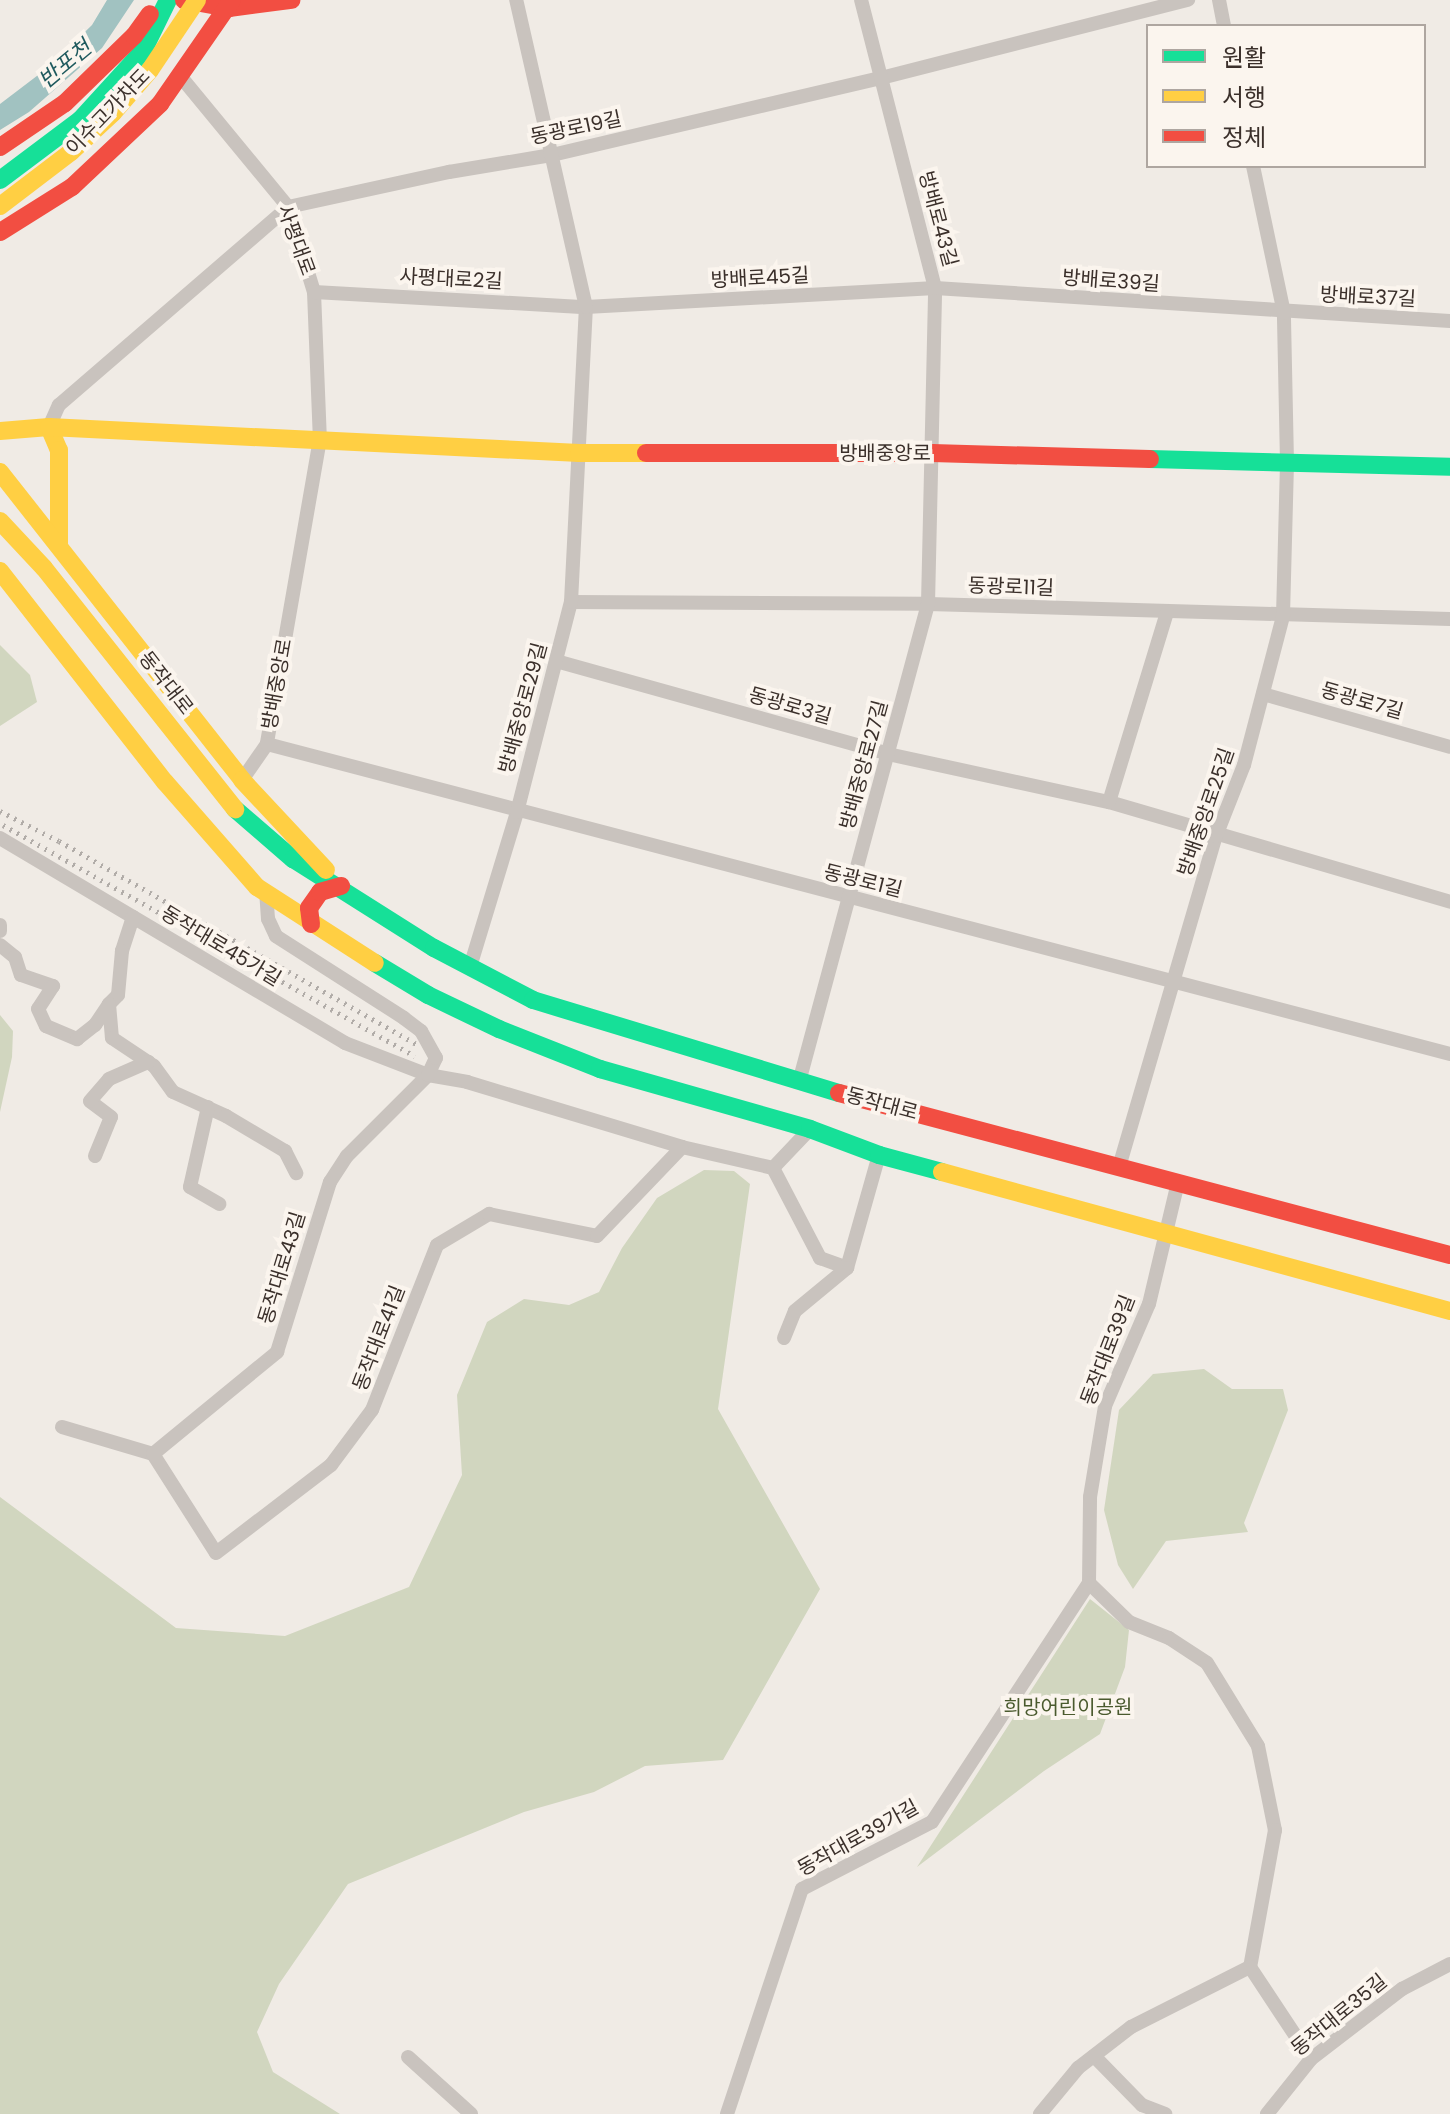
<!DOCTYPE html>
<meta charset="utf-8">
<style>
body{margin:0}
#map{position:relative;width:1450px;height:2114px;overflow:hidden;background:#f0ebe5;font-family:Poppins,"Noto Sans KR",sans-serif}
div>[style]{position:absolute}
.green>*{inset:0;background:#d1d6bf}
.water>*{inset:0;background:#a1c2c1}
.street>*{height:14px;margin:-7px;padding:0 7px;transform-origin:7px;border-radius:7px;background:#c9c3be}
.fast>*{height:18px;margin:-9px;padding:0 9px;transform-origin:9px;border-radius:9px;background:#16e098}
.slow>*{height:18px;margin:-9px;padding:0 9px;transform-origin:9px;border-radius:9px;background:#ffcf43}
.jam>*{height:18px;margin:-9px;padding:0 9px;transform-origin:9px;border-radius:9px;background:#f24e42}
.rail>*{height:5px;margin-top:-2.5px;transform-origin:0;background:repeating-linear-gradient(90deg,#b1aca8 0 2px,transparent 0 8px)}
.slow-bridge>*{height:18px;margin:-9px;padding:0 9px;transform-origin:9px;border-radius:9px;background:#ffcf43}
span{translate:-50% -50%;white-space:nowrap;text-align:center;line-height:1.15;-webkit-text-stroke:8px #fbf5ee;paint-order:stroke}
.street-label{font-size:20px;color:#3b302b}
.park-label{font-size:20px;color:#4a5a2e}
.water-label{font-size:22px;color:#1f5a5e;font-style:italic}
.legend{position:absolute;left:1146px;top:24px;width:280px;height:144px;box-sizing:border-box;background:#fbf5ee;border:2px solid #aea6a0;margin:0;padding:10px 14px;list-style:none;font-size:24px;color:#3b302b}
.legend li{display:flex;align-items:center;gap:16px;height:40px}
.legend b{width:40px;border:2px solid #aea6a0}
</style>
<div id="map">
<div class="green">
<div style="clip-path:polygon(0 645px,30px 675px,37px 702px,0 726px)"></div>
<div style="clip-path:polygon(0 1015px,13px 1031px,12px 1057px,0 1112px)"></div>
<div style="clip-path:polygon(704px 1170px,734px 1171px,750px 1184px,718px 1409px,820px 1589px,723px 1760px,645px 1766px,594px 1792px,524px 1812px,348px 1884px,279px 1984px,257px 2032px,273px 2072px,340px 2114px,0 2114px,0 1497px,176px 1628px,285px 1636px,409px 1587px,462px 1475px,457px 1395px,487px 1322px,524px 1299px,569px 1305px,599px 1292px,622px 1248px,657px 1198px)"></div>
<div style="clip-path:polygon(1204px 1369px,1232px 1389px,1283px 1389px,1288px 1410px,1244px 1523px,1248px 1532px,1166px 1541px,1133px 1589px,1118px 1565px,1104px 1510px,1119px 1410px,1153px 1374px)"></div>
<div style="clip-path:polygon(1090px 1599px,1129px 1630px,1125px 1667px,1100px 1734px,1044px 1771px,917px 1867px)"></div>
</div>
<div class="water">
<div style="clip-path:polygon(107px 0,134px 0,102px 48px,29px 112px,0 130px,0 104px,50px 66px,92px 25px)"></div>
</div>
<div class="street">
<div style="left:1219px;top:0;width:26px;rotate:79deg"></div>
<div style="left:181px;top:77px;width:168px;rotate:50.5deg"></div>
<div style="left:288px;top:207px;width:89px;rotate:73deg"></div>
<div style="left:314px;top:292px;width:147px;rotate:87.7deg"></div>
<div style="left:320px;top:439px;width:310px;rotate:99.9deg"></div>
<div style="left:267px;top:744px;width:44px;rotate:124.8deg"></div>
<div style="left:314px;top:292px;width:272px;rotate:3.2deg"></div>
<div style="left:586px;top:307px;width:350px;rotate:-3.1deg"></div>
<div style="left:935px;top:288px;width:516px;rotate:3.67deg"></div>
<div style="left:49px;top:427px;width:24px;rotate:-66deg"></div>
<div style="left:59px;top:405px;width:303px;rotate:-40.8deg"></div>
<div style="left:288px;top:207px;width:165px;rotate:-12.3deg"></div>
<div style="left:449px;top:172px;width:104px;rotate:-9.4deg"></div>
<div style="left:552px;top:155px;width:338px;rotate:-13.2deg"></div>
<div style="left:881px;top:78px;width:317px;rotate:-14.3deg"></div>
<div style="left:571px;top:602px;width:357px;rotate:0.3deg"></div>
<div style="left:928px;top:604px;width:522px;rotate:1.65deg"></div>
<div style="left:556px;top:661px;width:345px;rotate:15.6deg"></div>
<div style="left:888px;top:754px;width:226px;rotate:12.3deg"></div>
<div style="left:1109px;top:802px;width:355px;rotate:16.3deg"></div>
<div style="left:1263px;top:694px;width:194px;rotate:15.8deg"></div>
<div style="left:267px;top:744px;width:1223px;rotate:14.68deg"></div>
<div style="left:1109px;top:802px;width:199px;rotate:-73deg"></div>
<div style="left:0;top:838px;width:401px;rotate:30.7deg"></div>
<div style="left:345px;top:1043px;width:89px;rotate:21.1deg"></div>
<div style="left:428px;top:1075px;width:40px;rotate:10deg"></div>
<div style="left:467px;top:1082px;width:225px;rotate:16.8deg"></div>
<div style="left:682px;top:1147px;width:93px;rotate:13deg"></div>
<div style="left:773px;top:1168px;width:54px;rotate:-46.5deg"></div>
<div style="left:133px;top:917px;width:36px;rotate:108deg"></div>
<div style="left:122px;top:951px;width:44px;rotate:95.2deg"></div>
<div style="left:118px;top:995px;width:13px;rotate:135deg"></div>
<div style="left:109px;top:1004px;width:34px;rotate:85deg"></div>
<div style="left:112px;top:1038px;width:50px;rotate:33.7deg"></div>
<div style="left:154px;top:1066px;width:32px;rotate:54deg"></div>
<div style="left:173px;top:1092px;width:58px;rotate:24.4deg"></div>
<div style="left:226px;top:1116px;width:69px;rotate:30.7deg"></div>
<div style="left:285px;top:1151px;width:25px;rotate:63deg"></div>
<div style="left:0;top:925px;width:6px;rotate:90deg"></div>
<div style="left:0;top:945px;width:19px;rotate:39deg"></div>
<div style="left:15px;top:957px;width:19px;rotate:72deg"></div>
<div style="left:21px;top:975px;width:34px;rotate:19deg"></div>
<div style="left:53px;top:986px;width:27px;rotate:123deg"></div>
<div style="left:38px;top:1009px;width:19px;rotate:65deg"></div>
<div style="left:46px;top:1026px;width:34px;rotate:23deg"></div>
<div style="left:77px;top:1039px;width:23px;rotate:-38deg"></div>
<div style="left:95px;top:1025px;width:25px;rotate:-56deg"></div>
<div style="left:470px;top:967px;width:162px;rotate:-73.1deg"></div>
<div style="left:517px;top:812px;width:217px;rotate:-75.6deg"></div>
<div style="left:571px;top:602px;width:295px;rotate:-87.1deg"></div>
<div style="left:586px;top:307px;width:315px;rotate:-102.8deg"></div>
<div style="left:799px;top:1082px;width:495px;rotate:-74.9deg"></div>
<div style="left:928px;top:604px;width:316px;rotate:-88.7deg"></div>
<div style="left:935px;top:288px;width:297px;rotate:-104.4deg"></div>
<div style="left:208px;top:1107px;width:82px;rotate:102.7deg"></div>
<div style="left:190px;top:1187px;width:34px;rotate:30deg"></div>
<div style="left:95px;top:1156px;width:42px;rotate:-67.7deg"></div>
<div style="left:111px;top:1117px;width:26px;rotate:-143deg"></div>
<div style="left:90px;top:1101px;width:29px;rotate:-49deg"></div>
<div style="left:109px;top:1079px;width:43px;rotate:-23.6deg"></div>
<div style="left:1119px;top:1167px;width:345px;rotate:-73.7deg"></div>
<div style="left:1216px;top:836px;width:76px;rotate:-68.5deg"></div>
<div style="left:1244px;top:765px;width:154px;rotate:-75.3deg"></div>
<div style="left:1283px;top:616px;width:154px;rotate:-88.5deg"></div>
<div style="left:1287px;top:462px;width:149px;rotate:-91.2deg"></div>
<div style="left:1284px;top:313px;width:150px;rotate:-101.9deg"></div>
<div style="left:773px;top:1168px;width:102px;rotate:62.4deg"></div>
<div style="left:820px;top:1258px;width:29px;rotate:20deg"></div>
<div style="left:847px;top:1268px;width:117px;rotate:-74.2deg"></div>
<div style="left:784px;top:1338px;width:29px;rotate:-68deg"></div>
<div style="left:795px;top:1311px;width:67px;rotate:-39.6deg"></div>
<div style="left:62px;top:1427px;width:95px;rotate:16.5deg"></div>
<div style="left:153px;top:1454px;width:161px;rotate:-39.4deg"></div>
<div style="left:277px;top:1352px;width:178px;rotate:-72.7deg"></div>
<div style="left:330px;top:1182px;width:31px;rotate:-57deg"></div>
<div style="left:347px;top:1156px;width:115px;rotate:-45deg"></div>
<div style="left:428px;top:1075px;width:19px;rotate:-65deg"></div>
<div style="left:436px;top:1058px;width:31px;rotate:-119deg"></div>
<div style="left:421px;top:1031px;width:21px;rotate:-143deg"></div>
<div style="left:404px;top:1018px;width:152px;rotate:-147.4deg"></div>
<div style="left:276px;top:936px;width:19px;rotate:-115deg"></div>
<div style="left:268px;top:919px;width:26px;rotate:-94deg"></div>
<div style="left:153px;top:1454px;width:117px;rotate:57.5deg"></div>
<div style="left:216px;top:1553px;width:145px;rotate:-37.4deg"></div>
<div style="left:331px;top:1465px;width:69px;rotate:-53.3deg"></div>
<div style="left:372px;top:1410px;width:177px;rotate:-68.5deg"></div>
<div style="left:437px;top:1245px;width:61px;rotate:-30.8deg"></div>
<div style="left:489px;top:1214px;width:110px;rotate:11.5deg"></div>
<div style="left:597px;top:1236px;width:123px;rotate:-46.3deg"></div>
<div style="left:1089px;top:1583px;width:56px;rotate:44.3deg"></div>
<div style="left:1129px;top:1622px;width:43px;rotate:21.8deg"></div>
<div style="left:1169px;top:1638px;width:45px;rotate:33.3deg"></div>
<div style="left:1207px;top:1663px;width:97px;rotate:58.4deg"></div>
<div style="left:1258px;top:1746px;width:86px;rotate:78.6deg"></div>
<div style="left:1275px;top:1830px;width:139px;rotate:100.3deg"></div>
<div style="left:1089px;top:1583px;width:86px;rotate:-89.3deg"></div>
<div style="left:1090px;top:1497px;width:92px;rotate:-80.6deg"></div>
<div style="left:1105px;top:1406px;width:111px;rotate:-66.7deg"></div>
<div style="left:1149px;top:1304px;width:125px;rotate:-76.6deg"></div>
<div style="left:1250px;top:1967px;width:110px;rotate:56.5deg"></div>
<div style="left:1094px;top:2056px;width:69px;rotate:45.6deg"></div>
<div style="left:1142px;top:2105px;width:25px;rotate:21deg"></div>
<div style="left:408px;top:2057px;width:85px;rotate:42.1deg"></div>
<div style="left:727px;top:2114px;width:237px;rotate:-71.6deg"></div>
<div style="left:802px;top:1889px;width:146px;rotate:-27.3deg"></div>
<div style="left:932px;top:1822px;width:286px;rotate:-56.7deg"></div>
<div style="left:1040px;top:2114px;width:60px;rotate:-50.4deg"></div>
<div style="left:1078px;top:2068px;width:67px;rotate:-37.7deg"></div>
<div style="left:1131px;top:2027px;width:133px;rotate:-26.8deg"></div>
<div style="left:1267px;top:2114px;width:70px;rotate:-51.3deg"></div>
<div style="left:1311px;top:2059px;width:115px;rotate:-37.6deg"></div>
<div style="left:1402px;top:1989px;width:54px;rotate:-27.5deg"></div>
</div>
<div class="fast">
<div style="left:0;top:180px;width:100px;rotate:-36.9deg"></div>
<div style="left:80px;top:120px;width:93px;rotate:-47.6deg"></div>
<div style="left:143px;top:51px;width:57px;rotate:-63.9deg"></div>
<div style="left:1150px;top:459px;width:300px;rotate:1.5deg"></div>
<div style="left:235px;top:809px;width:77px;rotate:40.8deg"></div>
<div style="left:293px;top:859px;width:167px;rotate:32.3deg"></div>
<div style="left:434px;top:948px;width:112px;rotate:27.7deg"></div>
<div style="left:533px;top:1000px;width:320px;rotate:16.9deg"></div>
<div style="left:375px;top:963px;width:62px;rotate:31.1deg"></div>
<div style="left:428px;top:995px;width:79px;rotate:25.6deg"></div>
<div style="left:499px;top:1029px;width:109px;rotate:21.6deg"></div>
<div style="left:600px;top:1069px;width:218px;rotate:15.9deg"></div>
<div style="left:810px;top:1129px;width:74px;rotate:20.6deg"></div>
<div style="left:879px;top:1155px;width:65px;rotate:15.1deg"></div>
</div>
<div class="slow">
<div style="left:49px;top:427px;width:25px;rotate:67deg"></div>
<div style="left:59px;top:450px;width:95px;rotate:90deg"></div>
<div style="left:0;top:431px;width:49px;rotate:-4.7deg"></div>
<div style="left:49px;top:427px;width:531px;rotate:2.81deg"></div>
<div style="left:579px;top:453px;width:67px"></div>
<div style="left:0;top:472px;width:392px;rotate:51.8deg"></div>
<div style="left:242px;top:780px;width:123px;rotate:47deg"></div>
<div style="left:0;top:521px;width:64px;rotate:46.9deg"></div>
<div style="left:44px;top:568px;width:308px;rotate:51.6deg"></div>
<div style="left:0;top:571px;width:268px;rotate:52deg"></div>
<div style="left:165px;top:782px;width:140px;rotate:48.8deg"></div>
<div style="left:257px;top:887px;width:140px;rotate:32.8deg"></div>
<div style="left:942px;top:1172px;width:527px;rotate:15.3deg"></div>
</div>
<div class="jam">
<div style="left:184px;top:0;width:46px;rotate:10.1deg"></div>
<div style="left:229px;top:8px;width:63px;rotate:-7.4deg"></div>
<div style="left:0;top:147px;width:78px;rotate:-34.1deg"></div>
<div style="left:65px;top:103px;width:96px;rotate:-44.2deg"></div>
<div style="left:134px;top:36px;width:27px;rotate:-54deg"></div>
<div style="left:0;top:232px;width:85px;rotate:-32deg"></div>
<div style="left:72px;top:187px;width:121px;rotate:-43.3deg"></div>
<div style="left:160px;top:104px;width:126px;rotate:-55.3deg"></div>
<div style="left:646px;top:453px;width:286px"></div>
<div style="left:932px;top:453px;width:218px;rotate:1.6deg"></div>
<div style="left:311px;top:924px;width:16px;rotate:-97deg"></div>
<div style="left:309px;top:908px;width:19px;rotate:-55deg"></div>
<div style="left:320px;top:892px;width:22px;rotate:-16deg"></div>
<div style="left:839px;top:1093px;width:632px;rotate:14.85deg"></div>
</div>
<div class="rail">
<div style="left:0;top:811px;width:66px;rotate:27deg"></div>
<div style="left:59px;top:841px;width:415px;rotate:29.6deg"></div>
<div style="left:3px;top:825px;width:472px;rotate:29.3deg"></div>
</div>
<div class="slow-bridge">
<div style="left:0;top:206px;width:89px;rotate:-37.3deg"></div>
<div style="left:71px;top:152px;width:57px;rotate:-42.9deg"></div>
<div style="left:113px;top:113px;width:57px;rotate:-49.3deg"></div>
<div style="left:150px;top:70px;width:84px;rotate:-56.1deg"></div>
</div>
<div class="street-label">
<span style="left:108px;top:112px;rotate:-46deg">이수고가차도</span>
<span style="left:576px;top:128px;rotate:-12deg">동광로19길</span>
<span style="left:938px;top:219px;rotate:75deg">방배로43길</span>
<span style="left:296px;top:240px;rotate:70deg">사평대로</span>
<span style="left:760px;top:278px;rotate:-3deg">방배로45길</span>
<span style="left:451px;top:279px;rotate:3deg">사평대로2길</span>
<span style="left:1111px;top:281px;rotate:4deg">방배로39길</span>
<span style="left:1368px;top:297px;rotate:3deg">방배로37길</span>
<span style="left:885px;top:453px">방배중앙로</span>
<span style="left:1011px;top:587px;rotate:2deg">동광로11길</span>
<span style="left:166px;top:683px;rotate:52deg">동작대로</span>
<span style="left:277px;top:684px;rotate:-80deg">방배중앙로</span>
<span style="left:1362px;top:701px;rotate:16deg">동광로7길</span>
<span style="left:790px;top:706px;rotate:16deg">동광로3길</span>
<span style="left:523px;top:708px;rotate:-75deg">방배중앙로29길</span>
<span style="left:864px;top:765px;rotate:-75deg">방배중앙로27길</span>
<span style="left:1206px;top:812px;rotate:-71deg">방배중앙로25길</span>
<span style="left:863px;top:881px;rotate:14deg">동광로1길</span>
<span style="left:221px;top:946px;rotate:31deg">동작대로45가길</span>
<span style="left:882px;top:1104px;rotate:15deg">동작대로</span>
<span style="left:282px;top:1268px;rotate:-73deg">동작대로43길</span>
<span style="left:379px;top:1338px;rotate:-69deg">동작대로41길</span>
<span style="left:1108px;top:1350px;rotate:-69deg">동작대로39길</span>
<span style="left:858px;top:1838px;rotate:-29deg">동작대로39가길</span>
<span style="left:1339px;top:2015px;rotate:-39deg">동작대로35길</span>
</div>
<div class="park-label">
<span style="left:1068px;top:1707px">희망어린이공원</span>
</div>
<div class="water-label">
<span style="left:65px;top:64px;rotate:-40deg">반포천</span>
</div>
<ul class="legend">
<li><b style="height:10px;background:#16e098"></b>원활</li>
<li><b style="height:10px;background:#ffcf43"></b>서행</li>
<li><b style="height:10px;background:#f24e42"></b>정체</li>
</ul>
</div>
